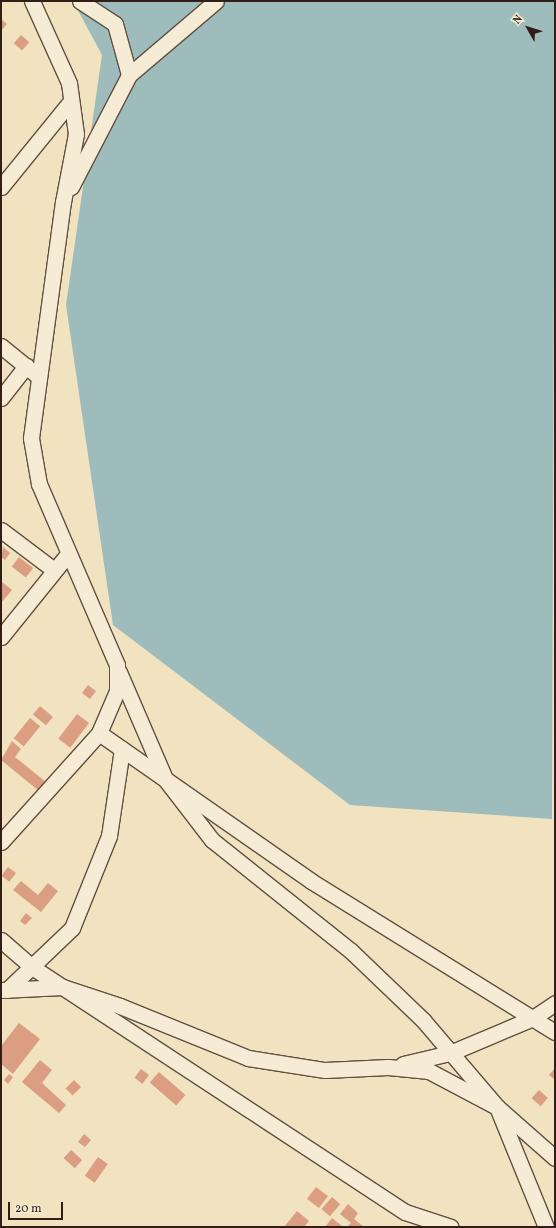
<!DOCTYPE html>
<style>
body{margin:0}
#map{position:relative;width:556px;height:1228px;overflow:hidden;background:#f1e2c0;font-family:Vollkorn,serif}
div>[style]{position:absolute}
.water>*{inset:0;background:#9ebcbc}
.building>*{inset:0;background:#dc9e83;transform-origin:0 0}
.roads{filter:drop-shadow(1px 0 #615041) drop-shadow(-1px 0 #615041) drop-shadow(0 1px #615041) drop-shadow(0 -1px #615041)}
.minor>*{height:15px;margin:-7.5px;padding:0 7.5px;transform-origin:7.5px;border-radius:7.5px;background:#f6ecd6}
span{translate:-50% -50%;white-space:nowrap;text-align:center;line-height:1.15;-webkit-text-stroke:3px #f6ecd6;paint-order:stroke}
.frame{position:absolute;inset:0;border:2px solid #311f17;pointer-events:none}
.north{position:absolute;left:508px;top:8px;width:40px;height:40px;-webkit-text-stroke:3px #f6ecd6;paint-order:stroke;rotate:309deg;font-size:11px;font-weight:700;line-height:16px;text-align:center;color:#311f17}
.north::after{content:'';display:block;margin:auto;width:14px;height:18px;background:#311f17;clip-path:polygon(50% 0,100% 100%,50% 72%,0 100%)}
.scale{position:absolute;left:8px;top:1202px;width:55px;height:18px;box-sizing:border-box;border:2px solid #311f17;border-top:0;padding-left:5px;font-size:12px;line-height:14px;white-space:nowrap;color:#311f17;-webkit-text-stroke:3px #f6ecd6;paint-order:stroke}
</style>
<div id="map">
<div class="water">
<div style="clip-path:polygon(73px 1px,555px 1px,552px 819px,350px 805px,113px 625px,66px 305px,102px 55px)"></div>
</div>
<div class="building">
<div style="clip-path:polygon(1px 19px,7px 24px,1px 31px)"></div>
<div style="left:21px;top:35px;width:11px;height:11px;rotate:41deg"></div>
<div style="clip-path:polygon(3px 547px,10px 553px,5px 560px,1px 557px)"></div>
<div style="left:19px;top:557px;width:18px;height:12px;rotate:38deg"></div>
<div style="clip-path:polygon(1px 581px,12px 590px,1px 603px)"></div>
<div style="left:88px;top:685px;width:10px;height:10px;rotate:37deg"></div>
<div style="left:40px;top:706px;width:17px;height:11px;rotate:40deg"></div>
<div style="left:77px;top:714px;width:15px;height:31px;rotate:37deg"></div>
<div style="left:30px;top:718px;width:13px;height:26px;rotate:39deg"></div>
<div style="clip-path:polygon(12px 741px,21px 749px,15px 757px,46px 782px,39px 791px,1px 760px)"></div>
<div style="left:8px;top:867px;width:10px;height:11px;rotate:37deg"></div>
<div style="clip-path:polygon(21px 881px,38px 895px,48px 883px,58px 891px,41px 912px,13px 890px)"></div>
<div style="clip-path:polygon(26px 913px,32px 918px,25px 925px,20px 921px)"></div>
<div style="clip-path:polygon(19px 1023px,40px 1039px,13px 1074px,1px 1064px,1px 1046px)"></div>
<div style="clip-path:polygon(40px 1060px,52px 1070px,42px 1083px,66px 1105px,59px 1113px,22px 1082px)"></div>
<div style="clip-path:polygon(555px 1068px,555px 1080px,549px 1075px)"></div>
<div style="left:141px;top:1069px;width:10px;height:11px;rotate:37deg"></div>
<div style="left:159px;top:1072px;width:35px;height:14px;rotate:41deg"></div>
<div style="clip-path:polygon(9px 1074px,13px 1077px,8px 1084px,4px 1080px)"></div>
<div style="left:74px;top:1080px;width:10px;height:12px;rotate:45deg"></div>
<div style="left:539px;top:1090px;width:12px;height:11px;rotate:42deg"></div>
<div style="clip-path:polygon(84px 1134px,91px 1140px,85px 1147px,78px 1142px)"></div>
<div style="left:71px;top:1150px;width:15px;height:11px;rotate:42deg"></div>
<div style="left:98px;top:1157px;width:12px;height:23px;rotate:35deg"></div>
<div style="left:316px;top:1187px;width:15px;height:15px;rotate:37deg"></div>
<div style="left:332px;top:1197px;width:11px;height:16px;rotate:41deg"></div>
<div style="clip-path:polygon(348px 1204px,358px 1213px,354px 1219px,364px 1227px,347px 1227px,351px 1223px,340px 1214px)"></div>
<div style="clip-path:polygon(297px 1211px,309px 1221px,304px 1227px,284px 1227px)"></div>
<div style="clip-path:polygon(332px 1218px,342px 1226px,341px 1227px,325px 1227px)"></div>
</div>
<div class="roads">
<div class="minor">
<div style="left:80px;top:1px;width:42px;rotate:33.3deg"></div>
<div style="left:115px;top:24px;width:53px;rotate:74.6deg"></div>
<div style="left:1px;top:187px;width:111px;rotate:-50.9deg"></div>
<div style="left:71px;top:187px;width:126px;rotate:-62.6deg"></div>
<div style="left:129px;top:75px;width:114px;rotate:-40.4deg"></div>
<div style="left:1px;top:346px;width:49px;rotate:39.2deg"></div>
<div style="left:1px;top:398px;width:41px;rotate:-52deg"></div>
<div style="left:1px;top:530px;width:66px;rotate:37deg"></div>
<div style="left:1px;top:637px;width:107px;rotate:-51.1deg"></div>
<div style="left:119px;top:672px;width:116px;rotate:66.7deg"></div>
<div style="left:165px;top:779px;width:77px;rotate:52.4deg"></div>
<div style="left:212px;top:840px;width:178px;rotate:38.6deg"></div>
<div style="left:351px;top:951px;width:100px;rotate:43.8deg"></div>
<div style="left:423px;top:1020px;width:114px;rotate:49.6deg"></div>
<div style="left:497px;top:1107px;width:77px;rotate:41.3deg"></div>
<div style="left:99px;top:733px;width:259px;rotate:34.9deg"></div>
<div style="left:311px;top:881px;width:287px;rotate:31.8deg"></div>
<div style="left:1px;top:842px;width:147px;rotate:-48deg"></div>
<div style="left:99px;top:733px;width:46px;rotate:-66.8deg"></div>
<div style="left:117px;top:691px;width:26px;rotate:-90deg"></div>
<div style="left:117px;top:665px;width:197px;rotate:-113.3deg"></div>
<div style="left:39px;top:484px;width:47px;rotate:-99.9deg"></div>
<div style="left:31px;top:438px;width:238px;rotate:-82.3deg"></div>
<div style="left:63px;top:202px;width:69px;rotate:-79.2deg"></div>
<div style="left:76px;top:134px;width:51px;rotate:-97.8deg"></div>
<div style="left:69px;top:83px;width:90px;rotate:-114.3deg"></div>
<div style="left:1px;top:940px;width:41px;rotate:41.1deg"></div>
<div style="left:32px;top:967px;width:446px;rotate:33.3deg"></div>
<div style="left:405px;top:1212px;width:48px;rotate:18.1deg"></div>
<div style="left:1px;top:990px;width:62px;rotate:-2.8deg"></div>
<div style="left:63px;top:987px;width:60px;rotate:18.4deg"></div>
<div style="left:120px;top:1006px;width:138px;rotate:22.1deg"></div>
<div style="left:248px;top:1058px;width:78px;rotate:8.9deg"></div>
<div style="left:325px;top:1070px;width:63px;rotate:-2.7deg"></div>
<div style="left:388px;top:1067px;width:41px;rotate:5.6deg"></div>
<div style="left:429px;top:1071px;width:77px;rotate:27.9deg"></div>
<div style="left:497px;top:1107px;width:130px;rotate:67.8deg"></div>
<div style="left:7px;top:990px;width:90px;rotate:-43.6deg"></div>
<div style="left:72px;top:928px;width:99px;rotate:-68.1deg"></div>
<div style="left:109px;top:836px;width:88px;rotate:-81.5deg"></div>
<div style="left:403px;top:1064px;width:48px;rotate:-13.2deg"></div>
<div style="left:450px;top:1053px;width:90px;rotate:-22.9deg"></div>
<div style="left:533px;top:1018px;width:27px;rotate:-34deg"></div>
</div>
</div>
<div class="frame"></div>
<div class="north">N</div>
<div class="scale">20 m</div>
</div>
